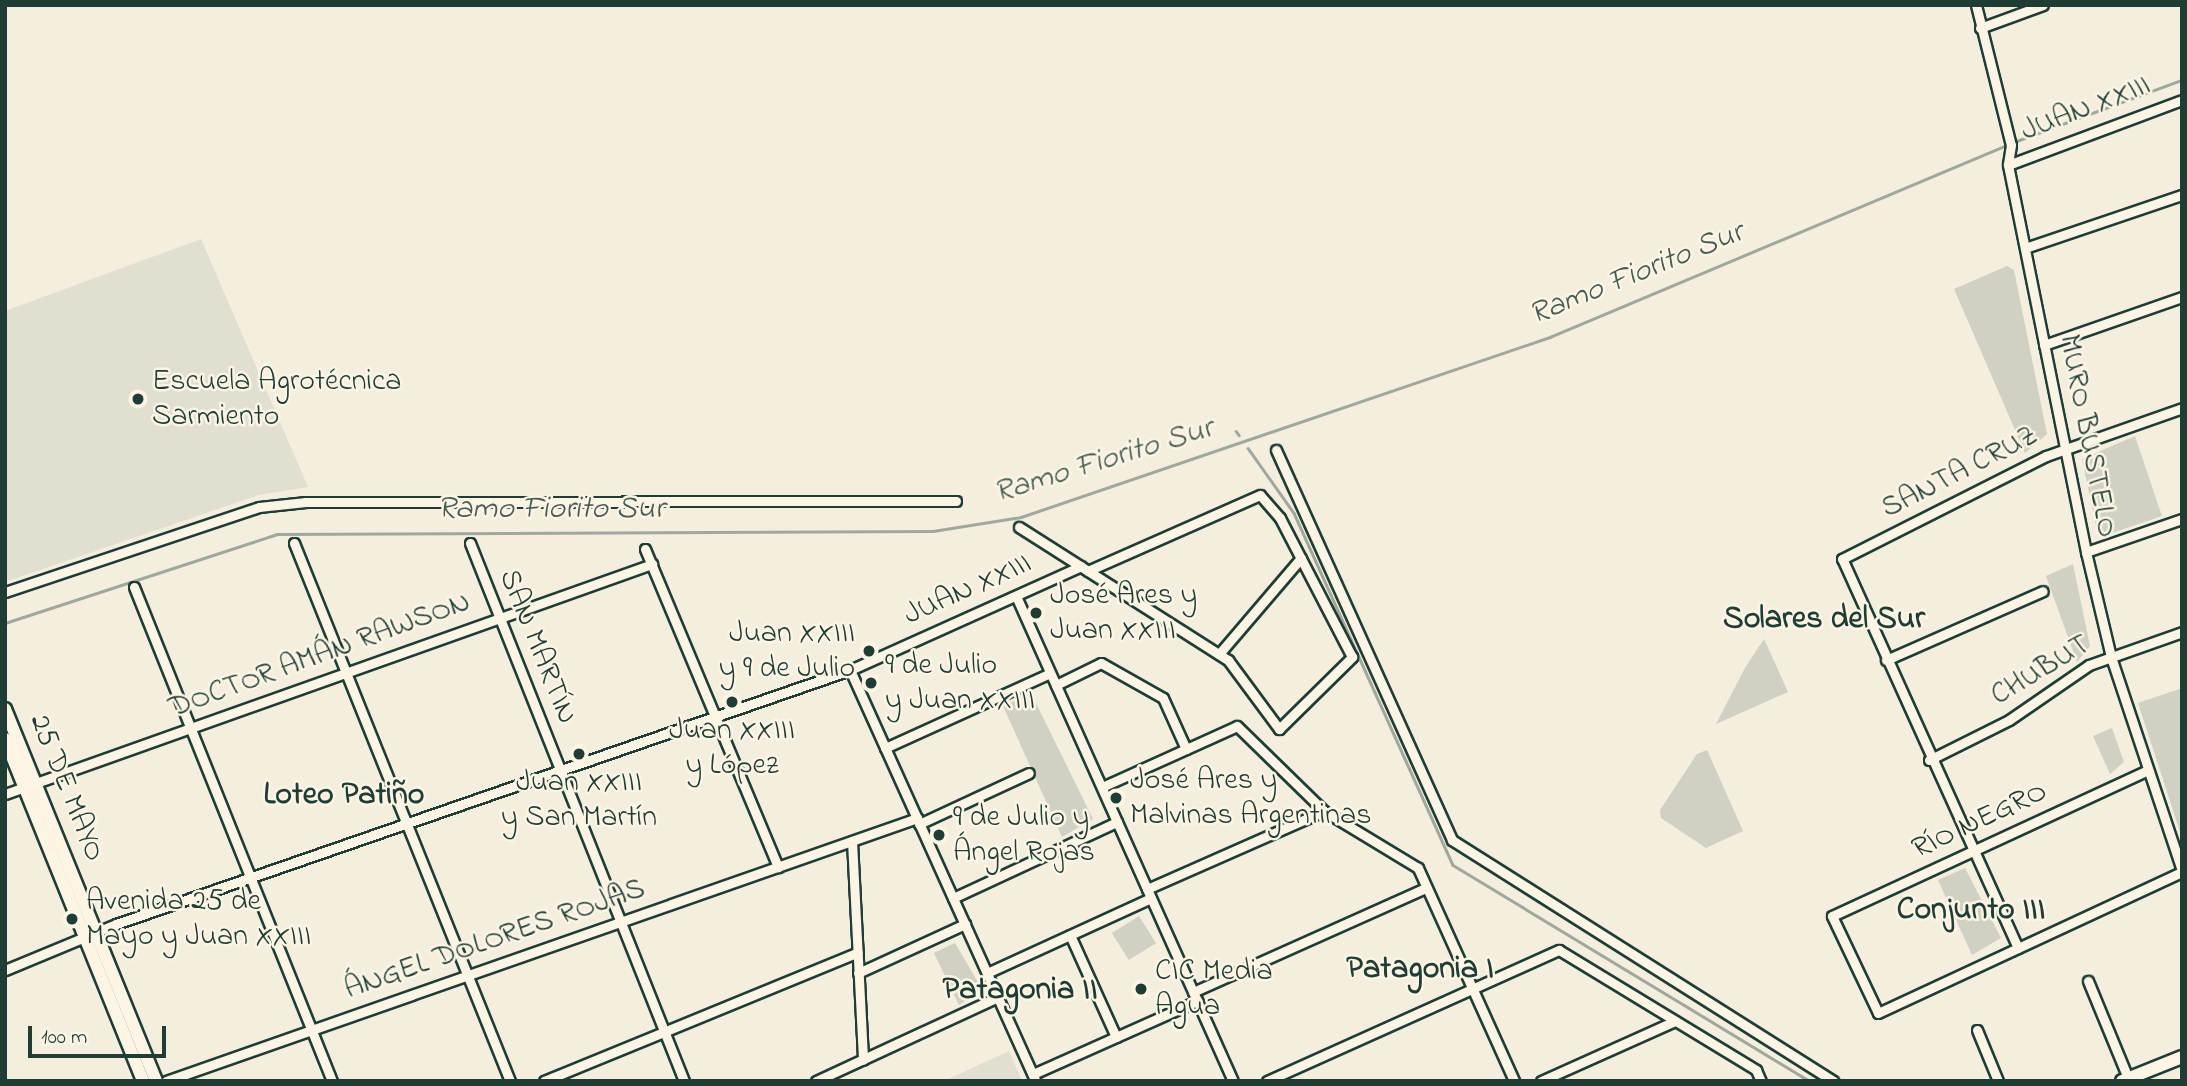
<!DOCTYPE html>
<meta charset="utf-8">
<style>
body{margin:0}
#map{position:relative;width:2187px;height:1086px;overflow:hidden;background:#f3eede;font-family:"Indie Flower",sans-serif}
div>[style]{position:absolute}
.built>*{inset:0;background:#e1dfd0}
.green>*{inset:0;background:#d0d1c2;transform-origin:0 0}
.stream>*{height:2.5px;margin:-1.25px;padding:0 1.25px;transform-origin:1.25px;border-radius:1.25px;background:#a0a89b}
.roads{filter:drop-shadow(2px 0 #1f3d34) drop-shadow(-2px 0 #1f3d34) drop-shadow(0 2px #1f3d34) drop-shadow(0 -2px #1f3d34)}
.street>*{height:9px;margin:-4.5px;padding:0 4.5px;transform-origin:4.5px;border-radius:4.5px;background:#fcf5e5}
.secondary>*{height:12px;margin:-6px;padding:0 6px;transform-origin:6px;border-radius:6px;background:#fcf5e5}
.dots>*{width:19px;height:19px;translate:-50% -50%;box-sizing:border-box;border:4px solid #fcf5e5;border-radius:50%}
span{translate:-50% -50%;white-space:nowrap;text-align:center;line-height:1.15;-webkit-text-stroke:5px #fcf5e5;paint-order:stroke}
.street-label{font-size:30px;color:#1f3d34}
.poi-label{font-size:30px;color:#1f3d34}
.left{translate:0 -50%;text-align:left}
.right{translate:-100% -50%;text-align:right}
.water-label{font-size:32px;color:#465d53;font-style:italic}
.neighbourhood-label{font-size:32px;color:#1f3d34;font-weight:700}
.frame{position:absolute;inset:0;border:7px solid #1f3d34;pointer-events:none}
.scale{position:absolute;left:28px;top:1026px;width:138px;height:32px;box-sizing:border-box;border:4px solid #1f3d34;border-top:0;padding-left:9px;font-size:21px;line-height:24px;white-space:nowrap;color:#1f3d34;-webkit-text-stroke:5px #fcf5e5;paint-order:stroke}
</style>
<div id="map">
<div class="built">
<div style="clip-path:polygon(201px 239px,308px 487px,259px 495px,5px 582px,5px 311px)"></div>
<div style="clip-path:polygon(1009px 1051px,1022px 1081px,944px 1081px,959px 1074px)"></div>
</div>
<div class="green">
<div style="clip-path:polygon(2007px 266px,2014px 270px,2047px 434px,2025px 453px,1954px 289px)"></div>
<div style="clip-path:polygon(2135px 436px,2162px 516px,2103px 536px,2097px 531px,2082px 459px)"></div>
<div style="clip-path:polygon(2073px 564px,2090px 646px,2077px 662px,2046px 576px)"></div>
<div style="clip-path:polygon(1764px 639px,1788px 692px,1716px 724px,1745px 668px)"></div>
<div style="clip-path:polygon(2182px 688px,2182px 838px,2138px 703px)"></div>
<div style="clip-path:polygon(1031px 693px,1093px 819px,1062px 837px,1003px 706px)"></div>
<div style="clip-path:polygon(2112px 728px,2124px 762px,2110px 774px,2093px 736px)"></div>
<div style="clip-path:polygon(1707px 750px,1743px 831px,1706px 848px,1661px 818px,1660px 810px,1697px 754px)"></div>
<div style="clip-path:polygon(1965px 868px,2001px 938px,1972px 955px,1938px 880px)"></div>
<div style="left:1139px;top:916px;width:32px;height:32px;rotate:58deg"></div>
<div style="clip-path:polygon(955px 943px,982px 989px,959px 1005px,934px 953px)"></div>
</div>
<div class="stream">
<div style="left:2014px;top:142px;width:179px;rotate:-20.3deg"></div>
<div style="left:1236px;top:431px;width:5px;rotate:53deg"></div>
<div style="left:1248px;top:448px;width:80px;rotate:54.7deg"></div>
<div style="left:1294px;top:513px;width:386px;rotate:65.7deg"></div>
<div style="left:1453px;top:865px;width:417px;rotate:31.2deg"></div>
<div style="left:5px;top:623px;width:286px;rotate:-18.1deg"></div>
<div style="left:277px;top:534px;width:656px;rotate:-0.26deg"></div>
<div style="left:933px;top:531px;width:89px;rotate:-9deg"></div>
<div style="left:1021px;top:517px;width:559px;rotate:-18.79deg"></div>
<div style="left:1550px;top:337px;width:496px;rotate:-22.8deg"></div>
</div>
<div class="roads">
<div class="street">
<div style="left:1976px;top:5px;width:144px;rotate:76deg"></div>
<div style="left:2011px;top:145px;width:20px;rotate:99deg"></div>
<div style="left:2008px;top:165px;width:395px;rotate:78.6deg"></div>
<div style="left:2086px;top:552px;width:108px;rotate:76.6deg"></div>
<div style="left:2111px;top:657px;width:225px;rotate:71.6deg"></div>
<div style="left:1980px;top:28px;width:67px;rotate:-20.1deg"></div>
<div style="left:2008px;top:165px;width:186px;rotate:-20.5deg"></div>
<div style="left:2025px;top:248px;width:166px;rotate:-18.7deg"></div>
<div style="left:2044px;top:345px;width:146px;rotate:-19.2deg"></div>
<div style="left:1276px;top:450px;width:428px;rotate:65.7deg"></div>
<div style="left:1452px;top:840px;width:451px;rotate:32.3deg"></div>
<div style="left:1019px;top:527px;width:248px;rotate:32.5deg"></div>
<div style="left:1228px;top:660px;width:86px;rotate:53.5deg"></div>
<div style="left:1279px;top:729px;width:103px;rotate:-44.6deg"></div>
<div style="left:1352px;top:657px;width:157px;rotate:-117.4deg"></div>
<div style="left:1280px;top:518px;width:30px;rotate:-131deg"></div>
<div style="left:1260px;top:495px;width:188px;rotate:156.2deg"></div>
<div style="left:294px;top:543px;width:580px;rotate:68.13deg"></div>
<div style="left:470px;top:543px;width:579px;rotate:68.31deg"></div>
<div style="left:645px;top:549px;width:345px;rotate:67.3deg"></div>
<div style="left:2086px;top:552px;width:102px;rotate:-19deg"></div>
<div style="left:134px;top:587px;width:532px;rotate:68.16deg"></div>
<div style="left:5px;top:592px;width:268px;rotate:-18.5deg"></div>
<div style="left:259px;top:507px;width:47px;rotate:-6.1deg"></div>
<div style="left:306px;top:502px;width:650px;rotate:-0.09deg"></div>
<div style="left:1016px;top:596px;width:531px;rotate:65.9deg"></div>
<div style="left:1219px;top:654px;width:126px;rotate:-49.5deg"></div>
<div style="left:1886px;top:660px;width:171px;rotate:-23.7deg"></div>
<div style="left:850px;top:670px;width:451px;rotate:65.7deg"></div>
<div style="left:1056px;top:685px;width:50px;rotate:-26.1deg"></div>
<div style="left:1101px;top:663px;width:71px;rotate:29.4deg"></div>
<div style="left:1163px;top:698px;width:56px;rotate:65.7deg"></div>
<div style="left:885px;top:748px;width:181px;rotate:-24.4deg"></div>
<div style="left:1929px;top:760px;width:89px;rotate:-26.6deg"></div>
<div style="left:2009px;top:720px;width:97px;rotate:-34.5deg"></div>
<div style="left:2089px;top:665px;width:99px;rotate:-19.5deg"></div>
<div style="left:2148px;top:770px;width:348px;rotate:155.2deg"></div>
<div style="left:1832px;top:916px;width:107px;rotate:64.6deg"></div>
<div style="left:1878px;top:1013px;width:335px;rotate:-24.9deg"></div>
<div style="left:1102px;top:787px;width:148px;rotate:-24.3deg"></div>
<div style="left:1237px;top:726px;width:122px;rotate:44.3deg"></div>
<div style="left:1324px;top:811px;width:110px;rotate:31.2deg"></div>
<div style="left:1418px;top:868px;width:234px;rotate:65.7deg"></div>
<div style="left:5px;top:794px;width:687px;rotate:-19.57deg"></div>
<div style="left:919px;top:824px;width:121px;rotate:-24.9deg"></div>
<div style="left:852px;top:841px;width:219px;rotate:87.1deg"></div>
<div style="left:1147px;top:889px;width:193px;rotate:-23.8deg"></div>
<div style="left:953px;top:898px;width:181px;rotate:-24.9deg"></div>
<div style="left:1070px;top:935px;width:112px;rotate:65.7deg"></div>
<div style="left:2018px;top:948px;width:427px;rotate:-114.3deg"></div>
<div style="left:1842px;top:559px;width:229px;rotate:-26.8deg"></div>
<div style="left:2046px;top:456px;width:144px;rotate:-19.4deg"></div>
<div style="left:5px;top:970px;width:120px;rotate:-22.5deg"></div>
<div style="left:116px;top:924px;width:777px;rotate:-19.09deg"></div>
<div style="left:850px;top:670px;width:253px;rotate:-24.2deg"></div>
<div style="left:858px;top:973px;width:118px;rotate:-24.6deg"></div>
<div style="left:987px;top:973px;width:180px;rotate:-24.6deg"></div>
<div style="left:2088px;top:981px;width:105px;rotate:67.6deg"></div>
<div style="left:1193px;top:992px;width:255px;rotate:-24.1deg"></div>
<div style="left:1977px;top:1030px;width:55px;rotate:67.6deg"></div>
<div style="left:1033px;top:1074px;width:180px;rotate:-24deg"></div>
<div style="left:166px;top:1081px;width:796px;rotate:-19.3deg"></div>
<div style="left:544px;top:1081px;width:339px;rotate:-22.3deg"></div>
<div style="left:816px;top:1081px;width:200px;rotate:-24.8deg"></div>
<div style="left:1267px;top:1081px;width:320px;rotate:-24.2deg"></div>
<div style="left:1559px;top:950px;width:231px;rotate:31.3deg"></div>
<div style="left:1756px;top:1070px;width:12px;rotate:66deg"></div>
<div style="left:1541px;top:1081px;width:147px;rotate:-24.1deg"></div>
</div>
<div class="secondary">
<div style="left:5px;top:709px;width:401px;rotate:67.9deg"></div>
<div style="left:5px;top:739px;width:369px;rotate:68deg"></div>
<div style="left:2122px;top:1081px;width:65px;rotate:-21.8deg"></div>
</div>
</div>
<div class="dots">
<div style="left:138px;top:399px;background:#1f3d34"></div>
<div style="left:1036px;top:613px;background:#1f3d34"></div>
<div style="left:869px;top:651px;background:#1f3d34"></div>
<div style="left:871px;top:683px;background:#1f3d34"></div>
<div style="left:732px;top:702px;background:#1f3d34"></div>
<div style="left:579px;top:754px;background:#1f3d34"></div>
<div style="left:1116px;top:798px;background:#1f3d34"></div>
<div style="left:939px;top:835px;background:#1f3d34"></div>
<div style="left:72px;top:919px;background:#1f3d34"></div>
<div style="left:1141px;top:989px;background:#1f3d34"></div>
</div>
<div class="street-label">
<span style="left:2086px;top:109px;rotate:-21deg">JUAN XXIII</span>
<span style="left:2087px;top:436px;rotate:79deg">MURO BUSTELO</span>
<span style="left:1960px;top:473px;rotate:-27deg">SANTA CRUZ</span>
<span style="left:968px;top:590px;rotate:-24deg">JUAN XXIII</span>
<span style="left:537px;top:647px;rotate:68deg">SAN MARTÍN</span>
<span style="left:320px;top:656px;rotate:-20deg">DOCTOR AMÁN RAWSON</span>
<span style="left:2041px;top:671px;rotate:-31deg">CHUBUT</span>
<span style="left:66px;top:788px;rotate:68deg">25 DE MAYO</span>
<span style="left:1980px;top:821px;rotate:-25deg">RÍO NEGRO</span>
<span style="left:495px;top:940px;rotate:-19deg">ÁNGEL DOLORES ROJAS</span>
</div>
<div class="poi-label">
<span class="left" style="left:152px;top:399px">Escuela Agrotécnica<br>Sarmiento</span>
<span class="left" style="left:1050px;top:613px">José Ares y<br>Juan XXIII</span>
<span class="right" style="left:855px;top:651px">Juan XXIII<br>y 9 de Julio</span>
<span class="left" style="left:885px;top:683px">9 de Julio<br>y Juan XXIII</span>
<span style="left:732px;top:748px">Juan XXIII<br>y López</span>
<span class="left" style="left:1130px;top:798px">José Ares y<br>Malvinas Argentinas</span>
<span style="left:579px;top:800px">Juan XXIII<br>y San Martín</span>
<span class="left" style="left:953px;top:835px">9 de Julio y<br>Ángel Rojas</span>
<span class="left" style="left:86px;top:919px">Avenida 25 de<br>Mayo y Juan XXIII</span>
<span class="left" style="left:1155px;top:989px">CIC Media<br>Agua</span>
</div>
<div class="water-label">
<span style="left:1637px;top:275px;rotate:-22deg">Ramo Fiorito Sur</span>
<span style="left:1104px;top:462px;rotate:-17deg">Ramo Fiorito Sur</span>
<span style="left:551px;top:510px">Ramo Fiorito Sur</span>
</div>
<div class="neighbourhood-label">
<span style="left:1824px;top:620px">Solares del Sur</span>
<span style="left:344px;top:796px">Loteo Patiño</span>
<span style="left:1971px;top:911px">Conjunto III</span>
<span style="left:1420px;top:970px">Patagonia I</span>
<span style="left:1020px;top:991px">Patagonia II</span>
</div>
<div class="frame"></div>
<div class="scale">100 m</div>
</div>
